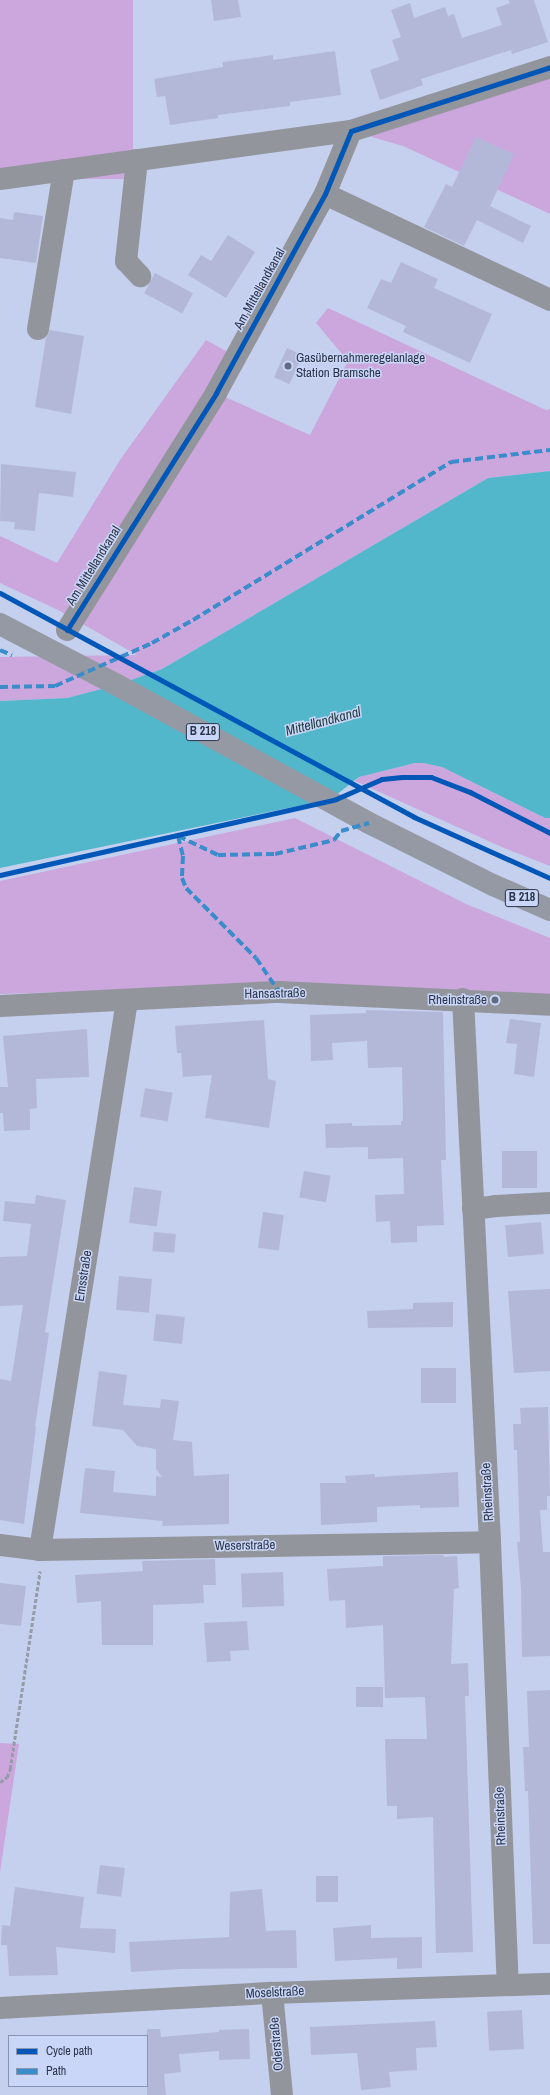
<!DOCTYPE html>
<meta charset="utf-8">
<style>
body{margin:0}
#map{position:relative;width:550px;height:2095px;overflow:hidden;background:#c4d0ee;font-family:"Archivo Narrow",sans-serif}
div>[style]{position:absolute}
.green>*{inset:0;background:#cba7dd;transform-origin:0 0}
.water>*{inset:0;background:#53b7cc}
.building>*{inset:0;background:#b4b8d8;transform-origin:0 0}
.path>*{height:2.5px;margin-top:-1.25px;transform-origin:0;background:repeating-linear-gradient(90deg,#969ba7 0 4px,transparent 0 6px)}
.minor>*{height:22px;margin:-11px;padding:0 11px;transform-origin:11px;border-radius:11px;background:#93959c}
.major>*{height:22px;margin:-11px;padding:0 11px;transform-origin:11px;border-radius:11px;background:#9499a3}
.quiet>*{height:4px;margin-top:-2px;transform-origin:0;background:repeating-linear-gradient(90deg,#3a8cca 0 8px,transparent 0 12px)}
.cycleway>*{height:5px;margin:-2.5px;padding:0 2.5px;transform-origin:2.5px;border-radius:2.5px;background:#0057b8}
.dots>*{width:11px;height:11px;translate:-50% -50%;box-sizing:border-box;border:2px solid #c9d6f7;border-radius:50%}
span{translate:-50% -50%;white-space:nowrap;text-align:center;line-height:1.15;-webkit-text-stroke:3px #c9d6f7;paint-order:stroke}
.shield-label span{padding:1px 3px;background:#c9d6f7;border:1px solid;border-radius:3px;-webkit-text-stroke-width:0}
.shield-label{font-size:12px;color:#2c344a;font-weight:700}
.street-label{font-size:13px;color:#2c344a}
.poi-label{font-size:13px;color:#2c344a}
.left{translate:0 -50%;text-align:left}
.right{translate:-100% -50%;text-align:right}
.water-label{font-size:14px;color:#243f43;font-style:italic}
.legend{position:absolute;left:8px;top:2035px;width:140px;height:52px;box-sizing:border-box;background:#c9d6f7;border:1px solid #8a95b2;margin:0;padding:5px 7px;list-style:none;font-size:12px;color:#2c344a}
.legend li{display:flex;align-items:center;gap:8px;height:20px}
.legend b{width:20px;border:1px solid #8a95b2}
</style>
<div id="map">
<div class="green">
<div style="left:0;top:0;width:133px;height:179px"></div>
<div style="clip-path:polygon(550px 67px,550px 214px,403px 146px,351px 131px)"></div>
<div style="clip-path:polygon(328px 308px,546px 410px,550px 409px,550px 471px,488px 478px,162px 669px,117px 685px,67px 698px,0 701px,0 657px,137px 655px,58px 610px,0 583px,0 536px,57px 563px,120px 460px,206px 340px,235px 356px,216px 393px,310px 435px,348px 361px,316px 323px)"></div>
<div style="clip-path:polygon(415px 763px,423px 763px,442px 767px,545px 818px,550px 818px,550px 866px,504px 848px,355px 781px,359px 777px)"></div>
<div style="clip-path:polygon(295px 818px,466px 904px,550px 938px,550px 1005px,129px 990px,0 994px,0 881px)"></div>
<div style="clip-path:polygon(0 1743px,19px 1744px,0 1872px)"></div>
</div>
<div class="water">
<div style="clip-path:polygon(550px 471px,550px 818px,545px 818px,442px 767px,423px 763px,415px 763px,359px 777px,331px 799px,0 868px,0 701px,67px 698px,117px 685px,162px 669px,488px 478px)"></div>
</div>
<div class="building">
<div style="clip-path:polygon(211px 0,238px 0,241px 17px,214px 21px)"></div>
<div style="clip-path:polygon(508px 0,534px 0,548px 42px,512px 54px,511px 50px,421px 79px,423px 85px,380px 100px,370px 70px,399px 60px,392px 40px,401px 37px,391px 10px,410px 3px,414px 18px,445px 7px,448px 16px,454px 14px,462px 38px,502px 25px,496px 8px,510px 3px)"></div>
<div style="clip-path:polygon(335px 51px,341px 95px,290px 102px,290px 106px,218px 115px,218px 118px,170px 125px,165px 96px,157px 97px,154px 79px,223px 67px,223px 62px,273px 55px,273px 60px)"></div>
<div style="clip-path:polygon(476px 137px,514px 154px,490px 206px,531px 226px,523px 243px,477px 220px,464px 246px,424px 227px,446px 184px,452px 187px)"></div>
<div style="clip-path:polygon(14px 212px,43px 216px,36px 263px,0 258px,0 218px,13px 220px)"></div>
<div style="clip-path:polygon(228px 235px,255px 252px,226px 298px,188px 275px,201px 255px,211px 261px)"></div>
<div style="clip-path:polygon(401px 262px,438px 279px,434px 288px,492px 314px,470px 363px,403px 332px,406px 326px,367px 308px,381px 279px,391px 283px)"></div>
<div style="left:155px;top:273px;width:43px;height:23px;rotate:28deg"></div>
<div style="clip-path:polygon(50px 330px,84px 336px,71px 414px,35px 407px,46px 338px)"></div>
<div style="left:287px;top:348px;width:17px;height:32px;rotate:24deg"></div>
<div style="clip-path:polygon(1px 464px,76px 472px,73px 497px,39px 493px,35px 531px,14px 529px,15px 522px,0 521px)"></div>
<div style="clip-path:polygon(366px 1010px,443px 1012px,446px 1160px,441px 1160px,444px 1225px,417px 1226px,417px 1242px,391px 1243px,390px 1221px,376px 1222px,375px 1195px,404px 1194px,403px 1158px,368px 1159px,368px 1147px,326px 1148px,325px 1124px,352px 1123px,352px 1126px,401px 1125px,401px 1121px,403px 1121px,402px 1067px,368px 1068px,367px 1041px,332px 1043px,333px 1060px,311px 1061px,310px 1015px,366px 1013px)"></div>
<div style="clip-path:polygon(510px 1019px,541px 1023px,534px 1077px,514px 1074px,517px 1044px,506px 1043px)"></div>
<div style="clip-path:polygon(264px 1020px,268px 1079px,276px 1081px,269px 1128px,205px 1118px,212px 1075px,183px 1077px,181px 1053px,177px 1053px,175px 1026px)"></div>
<div style="clip-path:polygon(87px 1029px,89px 1077px,36px 1079px,37px 1108px,30px 1109px,30px 1130px,4px 1131px,3px 1113px,0 1113px,0 1087px,8px 1087px,3px 1036px)"></div>
<div style="left:145px;top:1088px;width:28px;height:29px;rotate:10deg"></div>
<div style="left:537px;top:1151px;width:37px;height:35px;rotate:90deg"></div>
<div style="left:304px;top:1171px;width:27px;height:27px;rotate:10deg"></div>
<div style="left:134px;top:1187px;width:28px;height:36px;rotate:8deg"></div>
<div style="clip-path:polygon(36px 1195px,66px 1200px,45px 1332px,49px 1333px,35px 1427px,36px 1427px,24px 1524px,0 1520px,0 1379px,11px 1381px,23px 1305px,0 1306px,0 1257px,27px 1256px,31px 1224px,3px 1221px,5px 1201px,35px 1204px)"></div>
<div style="left:263px;top:1212px;width:21px;height:36px;rotate:8deg"></div>
<div style="left:541px;top:1222px;width:32px;height:36px;rotate:85deg"></div>
<div style="left:154px;top:1232px;width:22px;height:19px;rotate:5deg"></div>
<div style="left:119px;top:1276px;width:33px;height:34px;rotate:5deg"></div>
<div style="clip-path:polygon(550px 1289px,550px 1371px,514px 1373px,508px 1291px)"></div>
<div style="clip-path:polygon(453px 1302px,453px 1327px,368px 1328px,367px 1311px,413px 1309px,413px 1303px)"></div>
<div style="left:156px;top:1314px;width:29px;height:27px;rotate:6deg"></div>
<div style="left:421px;top:1368px;width:35px;height:35px"></div>
<div style="clip-path:polygon(99px 1371px,127px 1375px,123px 1405px,160px 1408px,161px 1399px,179px 1401px,173px 1440px,192px 1442px,194px 1476px,229px 1474px,229px 1524px,162px 1526px,163px 1521px,80px 1513px,85px 1468px,115px 1471px,113px 1492px,156px 1496px,156px 1476px,162px 1477px,156px 1469px,156px 1449px,137px 1446px,123px 1430px,92px 1426px)"></div>
<div style="clip-path:polygon(548px 1407px,550px 1496px,547px 1496px,547px 1510px,540px 1510px,543px 1552px,550px 1552px,550px 1656px,522px 1657px,521px 1588px,517px 1542px,520px 1542px,517px 1450px,514px 1450px,513px 1424px,521px 1424px,520px 1408px)"></div>
<div style="clip-path:polygon(458px 1472px,459px 1507px,420px 1508px,420px 1505px,377px 1507px,377px 1522px,321px 1525px,320px 1483px,346px 1483px,345px 1476px,375px 1474px,375px 1477px)"></div>
<div style="clip-path:polygon(443px 1555px,444px 1557px,457px 1556px,459px 1588px,454px 1589px,451px 1664px,468px 1663px,469px 1696px,465px 1696px,473px 1952px,436px 1953px,433px 1817px,397px 1819px,397px 1806px,387px 1806px,385px 1739px,427px 1739px,425px 1697px,385px 1698px,383px 1625px,346px 1628px,345px 1600px,329px 1601px,327px 1569px,383px 1566px,383px 1556px)"></div>
<div style="clip-path:polygon(215px 1559px,216px 1585px,203px 1585px,204px 1603px,153px 1605px,153px 1645px,102px 1645px,101px 1601px,77px 1603px,75px 1575px,143px 1571px,142px 1561px)"></div>
<div style="left:283px;top:1572px;width:34px;height:42px;rotate:88deg"></div>
<div style="clip-path:polygon(0 1583px,26px 1586px,21px 1626px,0 1624px)"></div>
<div style="clip-path:polygon(247px 1621px,249px 1650px,230px 1651px,231px 1661px,207px 1662px,204px 1623px)"></div>
<div style="left:383px;top:1687px;width:20px;height:27px;rotate:90deg"></div>
<div style="clip-path:polygon(550px 1690px,550px 1944px,533px 1944px,528px 1791px,525px 1791px,523px 1747px,529px 1747px,527px 1691px)"></div>
<div style="left:100px;top:1865px;width:25px;height:29px;rotate:7deg"></div>
<div style="left:338px;top:1876px;width:26px;height:22px;rotate:90deg"></div>
<div style="clip-path:polygon(15px 1887px,84px 1897px,80px 1928px,116px 1929px,115px 1953px,56px 1947px,58px 1975px,9px 1976px,7px 1945px,1px 1945px,2px 1925px,10px 1926px)"></div>
<div style="clip-path:polygon(262px 1889px,266px 1931px,296px 1930px,297px 1968px,181px 1969px,131px 1972px,129px 1942px,229px 1937px,230px 1892px)"></div>
<div style="clip-path:polygon(371px 1925px,371px 1938px,422px 1937px,422px 1968px,397px 1969px,397px 1958px,335px 1961px,333px 1928px)"></div>
<div style="left:522px;top:2010px;width:39px;height:35px;rotate:87deg"></div>
<div style="clip-path:polygon(435px 2021px,437px 2047px,416px 2048px,417px 2070px,389px 2072px,391px 2087px,361px 2090px,357px 2053px,311px 2055px,310px 2027px)"></div>
<div style="clip-path:polygon(147px 2029px,160px 2029px,161px 2037px,219px 2032px,219px 2030px,249px 2029px,250px 2059px,219px 2060px,219px 2051px,179px 2054px,181px 2072px,164px 2074px,166px 2095px,147px 2095px)"></div>
</div>
<div class="path">
<div style="left:0;top:1782px;width:9px;rotate:-36deg"></div>
<div style="left:7px;top:1777px;width:9px;rotate:-69deg"></div>
<div style="left:10px;top:1769px;width:200px;rotate:-81.4deg"></div>
</div>
<div class="minor">
<div style="left:137px;top:160px;width:102px;rotate:96.2deg"></div>
<div style="left:126px;top:261px;width:21px;rotate:47deg"></div>
<div style="left:0;top:179px;width:354px;rotate:-7.8deg"></div>
<div style="left:351px;top:131px;width:209px;rotate:-17.8deg"></div>
<div style="left:325px;top:194px;width:249px;rotate:25.2deg"></div>
<div style="left:38px;top:329px;width:161px;rotate:-80.7deg"></div>
<div style="left:67px;top:630px;width:280px;rotate:-57.8deg"></div>
<div style="left:216px;top:393px;width:227px;rotate:-61.3deg"></div>
<div style="left:325px;top:194px;width:68px;rotate:-67.6deg"></div>
<div style="left:463px;top:999px;width:544px;rotate:87.15deg"></div>
<div style="left:490px;top:1542px;width:443px;rotate:87.7deg"></div>
<div style="left:0;top:1006px;width:279px;rotate:-2.9deg"></div>
<div style="left:279px;top:992px;width:271px;rotate:2.7deg"></div>
<div style="left:473px;top:1209px;width:23px;rotate:-7deg"></div>
<div style="left:496px;top:1206px;width:54px;rotate:-3.2deg"></div>
<div style="left:0;top:1545px;width:40px;rotate:7.1deg"></div>
<div style="left:40px;top:1550px;width:450px;rotate:-1deg"></div>
<div style="left:40px;top:1550px;width:556px;rotate:-81deg"></div>
<div style="left:272px;top:1993px;width:102px;rotate:84.4deg"></div>
<div style="left:0;top:2008px;width:272px;rotate:-3.2deg"></div>
<div style="left:272px;top:1993px;width:278px;rotate:-1.9deg"></div>
</div>
<div class="major">
<div style="left:0;top:624px;width:132px;rotate:27.5deg"></div>
<div style="left:117px;top:685px;width:287px;rotate:28.7deg"></div>
<div style="left:369px;top:823px;width:139px;rotate:26.6deg"></div>
<div style="left:493px;top:885px;width:62px;rotate:23.7deg"></div>
</div>
<div class="quiet">
<div style="left:0;top:650px;width:13px;rotate:23deg"></div>
<div style="left:0;top:687px;width:55px;rotate:-1deg"></div>
<div style="left:55px;top:686px;width:106px;rotate:-23.9deg"></div>
<div style="left:152px;top:643px;width:47px;rotate:-29.3deg"></div>
<div style="left:193px;top:620px;width:303px;rotate:-31.5deg"></div>
<div style="left:451px;top:462px;width:100px;rotate:-6.9deg"></div>
<div style="left:178px;top:836px;width:44px;rotate:25.4deg"></div>
<div style="left:218px;top:855px;width:57px;rotate:-1deg"></div>
<div style="left:275px;top:854px;width:61px;rotate:-13.3deg"></div>
<div style="left:334px;top:840px;width:11px;rotate:-52deg"></div>
<div style="left:341px;top:831px;width:29px;rotate:-16deg"></div>
<div style="left:178px;top:836px;width:21px;rotate:76deg"></div>
<div style="left:183px;top:856px;width:22px;rotate:93deg"></div>
<div style="left:182px;top:878px;width:11px;rotate:68deg"></div>
<div style="left:186px;top:888px;width:99px;rotate:45deg"></div>
<div style="left:256px;top:958px;width:41px;rotate:55.9deg"></div>
</div>
<div class="cycleway">
<div style="left:0;top:593px;width:471px;rotate:28.4deg"></div>
<div style="left:414px;top:817px;width:149px;rotate:24.2deg"></div>
<div style="left:67px;top:630px;width:280px;rotate:-57.8deg"></div>
<div style="left:216px;top:393px;width:227px;rotate:-61.3deg"></div>
<div style="left:325px;top:194px;width:68px;rotate:-67.6deg"></div>
<div style="left:351px;top:131px;width:209px;rotate:-17.8deg"></div>
<div style="left:0;top:875px;width:344px;rotate:-12.7deg"></div>
<div style="left:336px;top:799px;width:50px;rotate:-23.5deg"></div>
<div style="left:382px;top:779px;width:20px;rotate:-6deg"></div>
<div style="left:402px;top:777px;width:29px"></div>
<div style="left:431px;top:777px;width:42px;rotate:21deg"></div>
<div style="left:470px;top:792px;width:90px;rotate:27.1deg"></div>
</div>
<div class="dots">
<div style="left:288px;top:366px;background:#616b83"></div>
<div style="left:495px;top:1000px;background:#616b83"></div>
</div>
<div class="shield-label">
<span style="left:203px;top:732px">B 218</span>
<span style="left:522px;top:898px">B 218</span>
</div>
<div class="street-label">
<span style="left:260px;top:289px;rotate:-61deg">Am Mittellandkanal</span>
<span style="left:94px;top:566px;rotate:-58deg">Am Mittellandkanal</span>
<span style="left:275px;top:994px;rotate:-1deg">Hansastraße</span>
<span style="left:84px;top:1276px;rotate:-81deg">Emsstraße</span>
<span style="left:488px;top:1492px;rotate:-93deg">Rheinstraße</span>
<span style="left:245px;top:1546px;rotate:-1deg">Weserstraße</span>
<span style="left:501px;top:1816px;rotate:-92deg">Rheinstraße</span>
<span style="left:275px;top:1993px;rotate:-3deg">Moselstraße</span>
<span style="left:277px;top:2044px;rotate:-95deg">Oderstraße</span>
</div>
<div class="poi-label">
<span class="left" style="left:296px;top:366px">Gasübernahmeregelanlage<br>Station Bramsche</span>
<span class="right" style="left:487px;top:1000px">Rheinstraße</span>
</div>
<div class="water-label">
<span style="left:323px;top:721px;rotate:-15deg">Mittellandkanal</span>
</div>
<ul class="legend">
<li><b style="height:5px;background:#0057b8"></b>Cycle path</li>
<li><b style="height:5px;background:#3a8cca"></b>Path</li>
</ul>
</div>
